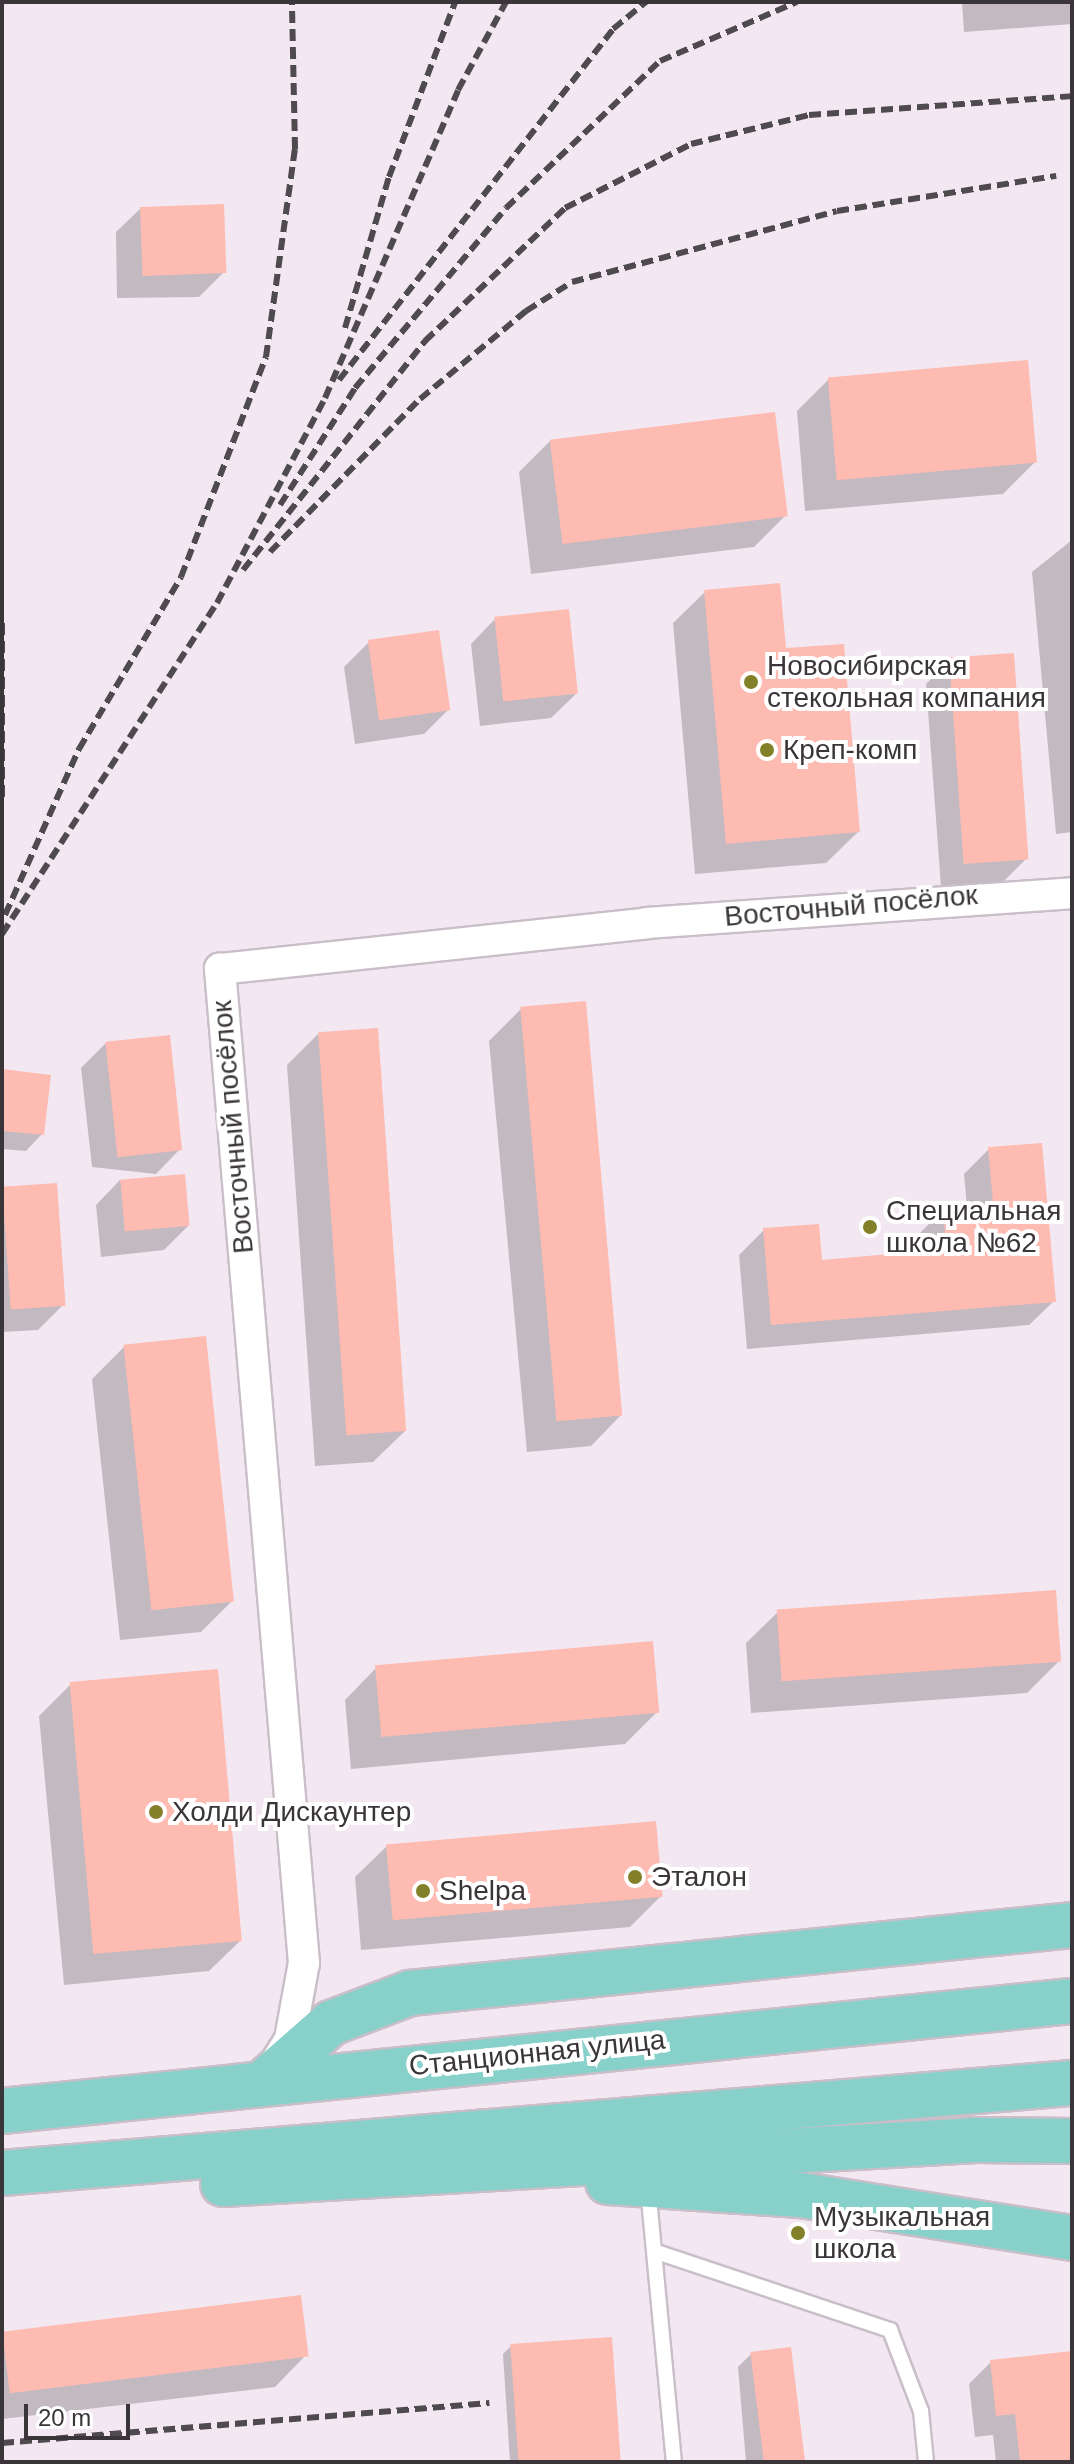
<!DOCTYPE html>
<meta charset="utf-8">
<style>
body{margin:0}
#map{position:relative;width:1074px;height:2464px;overflow:hidden;background:#f3e8f2;font-family:Helvetica,sans-serif}
div>[style]{position:absolute}
.shadow>*{inset:0;background:#0003}
.building>*{inset:0;background:#fdbbb2;transform-origin:0 0}
.roads{filter:drop-shadow(2px 0 #cabec8) drop-shadow(-2px 0 #cabec8) drop-shadow(0 2px #cabec8) drop-shadow(0 -2px #cabec8)}
.lane>*{height:14px;margin:-7px;padding:0 7px;transform-origin:7px;border-radius:7px;background:#fff}
.street>*{height:30px;margin:-15px;padding:0 15px;transform-origin:15px;border-radius:15px;background:#fff}
.primary>*{height:44px;margin:-22px;padding:0 22px;transform-origin:22px;border-radius:22px;background:#88d1ca}
.rail>*{height:6px;margin-top:-3px;transform-origin:0;background:repeating-linear-gradient(90deg,#4f4a4e 0 12px,transparent 0 18px)}
.dots>*{width:22px;height:22px;translate:-50% -50%;box-sizing:border-box;border:4px solid #fff;border-radius:50%}
span{translate:-50% -50%;white-space:nowrap;text-align:center;line-height:1.15;-webkit-text-stroke:8px #fff;paint-order:stroke}
.poi-label{font-size:28px;color:#3a3539}
.left{translate:0 -50%;text-align:left}
.street-label{font-size:28px;color:#3a3539}
.frame{position:absolute;inset:0;border:4px solid #3a3539;pointer-events:none}
.scale{position:absolute;left:24px;top:2404px;width:106px;height:36px;box-sizing:border-box;border:4px solid #3a3539;border-top:0;padding-left:10px;font-size:24px;line-height:28px;white-space:nowrap;color:#3a3539;-webkit-text-stroke:6px #fff;paint-order:stroke}
</style>
<div id="map">
<div class="shadow">
<div style="clip-path:polygon(962px 2px,1072px 2px,1072px 24px,964px 32px)"></div>
<div style="clip-path:polygon(141px 208px,224px 272px,199px 297px,117px 298px,116px 232px)"></div>
<div style="clip-path:polygon(828px 380px,1035px 462px,1003px 494px,805px 511px,797px 411px)"></div>
<div style="clip-path:polygon(550px 441px,786px 515px,754px 547px,531px 574px,519px 472px)"></div>
<div style="clip-path:polygon(1072px 540px,1072px 832px,1056px 834px,1032px 572px)"></div>
<div style="clip-path:polygon(705px 592px,858px 832px,826px 863px,695px 874px,673px 623px)"></div>
<div style="clip-path:polygon(495px 619px,576px 694px,551px 718px,480px 726px,471px 644px)"></div>
<div style="clip-path:polygon(369px 642px,448px 710px,424px 734px,355px 744px,344px 667px)"></div>
<div style="clip-path:polygon(950px 660px,1027px 858px,1002px 883px,941px 887px,926px 684px)"></div>
<div style="clip-path:polygon(521px 1009px,622px 1414px,591px 1446px,527px 1452px,489px 1041px)"></div>
<div style="clip-path:polygon(318px 1034px,405px 1431px,373px 1462px,315px 1466px,287px 1065px)"></div>
<div style="clip-path:polygon(106px 1043px,180px 1149px,156px 1174px,92px 1167px,81px 1068px)"></div>
<div style="clip-path:polygon(2px 1071px,42px 1134px,26px 1151px,2px 1149px)"></div>
<div style="clip-path:polygon(989px 1149px,1054px 1301px,1029px 1325px,747px 1349px,739px 1255px,764px 1230px,820px 1262px,921px 1254px,919px 1234px,944px 1209px,967px 1207px,964px 1174px)"></div>
<div style="clip-path:polygon(120px 1180px,188px 1226px,164px 1250px,101px 1257px,96px 1205px)"></div>
<div style="clip-path:polygon(2px 1188px,63px 1305px,38px 1330px,2px 1332px)"></div>
<div style="clip-path:polygon(124px 1347px,233px 1600px,201px 1632px,120px 1640px,92px 1379px)"></div>
<div style="clip-path:polygon(778px 1612px,1059px 1661px,1027px 1693px,751px 1713px,746px 1643px)"></div>
<div style="clip-path:polygon(376px 1668px,657px 1712px,625px 1744px,351px 1769px,345px 1700px)"></div>
<div style="clip-path:polygon(70px 1685px,241px 1940px,209px 1971px,64px 1985px,39px 1716px)"></div>
<div style="clip-path:polygon(387px 1846px,661px 1896px,630px 1927px,361px 1950px,355px 1877px)"></div>
<div style="clip-path:polygon(2px 2332px,306px 2355px,275px 2387px,2px 2419px)"></div>
<div style="clip-path:polygon(511px 2346px,618px 2462px,510px 2462px,503px 2354px)"></div>
<div style="clip-path:polygon(1072px 2353px,1072px 2462px,996px 2462px,993px 2435px,975px 2437px,969px 2384px,991px 2362px)"></div>
<div style="clip-path:polygon(751px 2354px,803px 2462px,746px 2462px,738px 2367px)"></div>
</div>
<div class="building">
<div style="left:224px;top:204px;width:69px;height:84px;rotate:88deg"></div>
<div style="left:1028px;top:360px;width:103px;height:201px;rotate:85deg"></div>
<div style="left:775px;top:412px;width:105px;height:227px;rotate:83deg"></div>
<div style="clip-path:polygon(780px 583px,786px 648px,844px 644px,860px 832px,726px 844px,704px 590px)"></div>
<div style="left:569px;top:609px;width:85px;height:75px;rotate:84deg"></div>
<div style="left:439px;top:630px;width:81px;height:72px;rotate:82deg"></div>
<div style="left:1014px;top:653px;width:207px;height:65px;rotate:86deg"></div>
<div style="left:586px;top:1001px;width:416px;height:66px;rotate:85deg"></div>
<div style="left:378px;top:1028px;width:404px;height:60px;rotate:86deg"></div>
<div style="left:170px;top:1035px;width:116px;height:65px;rotate:84deg"></div>
<div style="clip-path:polygon(2px 1069px,51px 1075px,44px 1135px,2px 1131px)"></div>
<div style="clip-path:polygon(1042px 1143px,1056px 1302px,771px 1325px,763px 1228px,819px 1224px,822px 1260px,946px 1249px,943px 1207px,993px 1203px,988px 1147px)"></div>
<div style="left:185px;top:1174px;width:52px;height:65px;rotate:85deg"></div>
<div style="left:57px;top:1183px;width:123px;height:55px;rotate:86deg"></div>
<div style="left:206px;top:1336px;width:267px;height:83px;rotate:84deg"></div>
<div style="left:1056px;top:1590px;width:72px;height:280px;rotate:86deg"></div>
<div style="left:653px;top:1641px;width:72px;height:279px;rotate:85deg"></div>
<div style="left:218px;top:1669px;width:273px;height:149px;rotate:85deg"></div>
<div style="left:656px;top:1821px;width:76px;height:271px;rotate:85deg"></div>
<div style="left:301px;top:2295px;width:62px;height:301px;rotate:83deg"></div>
<div style="left:612px;top:2337px;width:125px;height:102px;rotate:86deg"></div>
<div style="left:791px;top:2347px;width:116px;height:41px;rotate:83deg"></div>
<div style="clip-path:polygon(1072px 2351px,1072px 2462px,1020px 2462px,1015px 2414px,996px 2416px,990px 2360px)"></div>
</div>
<div class="roads">
<div class="lane">
<div style="left:648px;top:2188px;width:275px;rotate:84.6deg"></div>
<div style="left:657px;top:2252px;width:246px;rotate:18.5deg"></div>
<div style="left:890px;top:2330px;width:87px;rotate:69.1deg"></div>
<div style="left:921px;top:2411px;width:51px;rotate:84.4deg"></div>
</div>
<div class="street">
<div style="left:274px;top:2065px;width:31px;rotate:-58deg"></div>
<div style="left:290px;top:2039px;width:77px;rotate:-79.6deg"></div>
<div style="left:304px;top:1963px;width:998px;rotate:-94.83deg"></div>
<div style="left:220px;top:969px;width:429px;rotate:-6.1deg"></div>
<div style="left:647px;top:923px;width:426px;rotate:-4deg"></div>
</div>
<div class="primary">
<div style="left:265px;top:2081px;width:88px;rotate:-41.3deg"></div>
<div style="left:331px;top:2023px;width:85px;rotate:-20.8deg"></div>
<div style="left:410px;top:1993px;width:665px;rotate:-5.86deg"></div>
<div style="left:2px;top:2111px;width:1076px;rotate:-5.87deg"></div>
<div style="left:2px;top:2173px;width:1074px;rotate:-4.81deg"></div>
<div style="left:608px;top:2182px;width:193px;rotate:3.9deg"></div>
<div style="left:801px;top:2195px;width:274px;rotate:9deg"></div>
<div style="left:223px;top:2184px;width:754px;rotate:-3.34deg"></div>
<div style="left:976px;top:2140px;width:96px;rotate:0.6deg"></div>
</div>
</div>
<div class="rail">
<div style="left:345px;top:328px;width:157px;rotate:-73.8deg"></div>
<div style="left:389px;top:177px;width:187px;rotate:-69.3deg"></div>
<div style="left:339px;top:380px;width:445px;rotate:-52deg"></div>
<div style="left:613px;top:29px;width:43px;rotate:-39.3deg"></div>
<div style="left:280px;top:505px;width:139px;rotate:-57.3deg"></div>
<div style="left:355px;top:388px;width:235px;rotate:-50deg"></div>
<div style="left:506px;top:208px;width:213px;rotate:-43.7deg"></div>
<div style="left:660px;top:61px;width:149px;rotate:-23.3deg"></div>
<div style="left:270px;top:552px;width:214px;rotate:-45.6deg"></div>
<div style="left:420px;top:399px;width:138px;rotate:-39.7deg"></div>
<div style="left:526px;top:311px;width:54px;rotate:-32.2deg"></div>
<div style="left:572px;top:282px;width:274px;rotate:-15deg"></div>
<div style="left:837px;top:211px;width:222px;rotate:-9.1deg"></div>
<div style="left:243px;top:570px;width:293px;rotate:-51.5deg"></div>
<div style="left:425px;top:341px;width:193px;rotate:-43.5deg"></div>
<div style="left:565px;top:208px;width:141px;rotate:-26.9deg"></div>
<div style="left:691px;top:144px;width:122px;rotate:-13.8deg"></div>
<div style="left:809px;top:115px;width:264px;rotate:-4.1deg"></div>
<div style="left:2px;top:623px;width:176px;rotate:90deg"></div>
<div style="left:5px;top:915px;width:182px;rotate:-66deg"></div>
<div style="left:79px;top:749px;width:200px;rotate:-59.3deg"></div>
<div style="left:181px;top:577px;width:236px;rotate:-68.9deg"></div>
<div style="left:266px;top:357px;width:210px;rotate:-82.1deg"></div>
<div style="left:295px;top:149px;width:147px;rotate:-91.2deg"></div>
<div style="left:2px;top:934px;width:395px;rotate:-57deg"></div>
<div style="left:217px;top:603px;width:232px;rotate:-62.2deg"></div>
<div style="left:325px;top:398px;width:335px;rotate:-66.6deg"></div>
<div style="left:458px;top:90px;width:100px;rotate:-61.4deg"></div>
<div style="left:2px;top:2443px;width:489px;rotate:-4.7deg"></div>
</div>
<div class="dots">
<div style="left:751px;top:682px;background:#828129"></div>
<div style="left:767px;top:750px;background:#828129"></div>
<div style="left:870px;top:1227px;background:#828129"></div>
<div style="left:156px;top:1812px;background:#828129"></div>
<div style="left:635px;top:1877px;background:#828129"></div>
<div style="left:423px;top:1891px;background:#828129"></div>
<div style="left:798px;top:2233px;background:#828129"></div>
</div>
<div class="poi-label">
<span class="left" style="left:767px;top:682px">Новосибирская<br>стекольная компания</span>
<span class="left" style="left:783px;top:750px">Креп-комп</span>
<span class="left" style="left:886px;top:1227px">Специальная<br>школа №62</span>
<span class="left" style="left:172px;top:1812px">Холди Дискаунтер</span>
<span class="left" style="left:651px;top:1877px">Эталон</span>
<span class="left" style="left:439px;top:1891px">Shelpa</span>
<span class="left" style="left:814px;top:2233px">Музыкальная<br>школа</span>
</div>
<div class="street-label">
<span style="left:851px;top:906px;rotate:-5deg">Восточный посёлок</span>
<span style="left:233px;top:1127px;rotate:-95deg">Восточный посёлок</span>
<span style="left:537px;top:2053px;rotate:-6deg">Станционная улица</span>
</div>
<div class="frame"></div>
<div class="scale">20 m</div>
</div>
